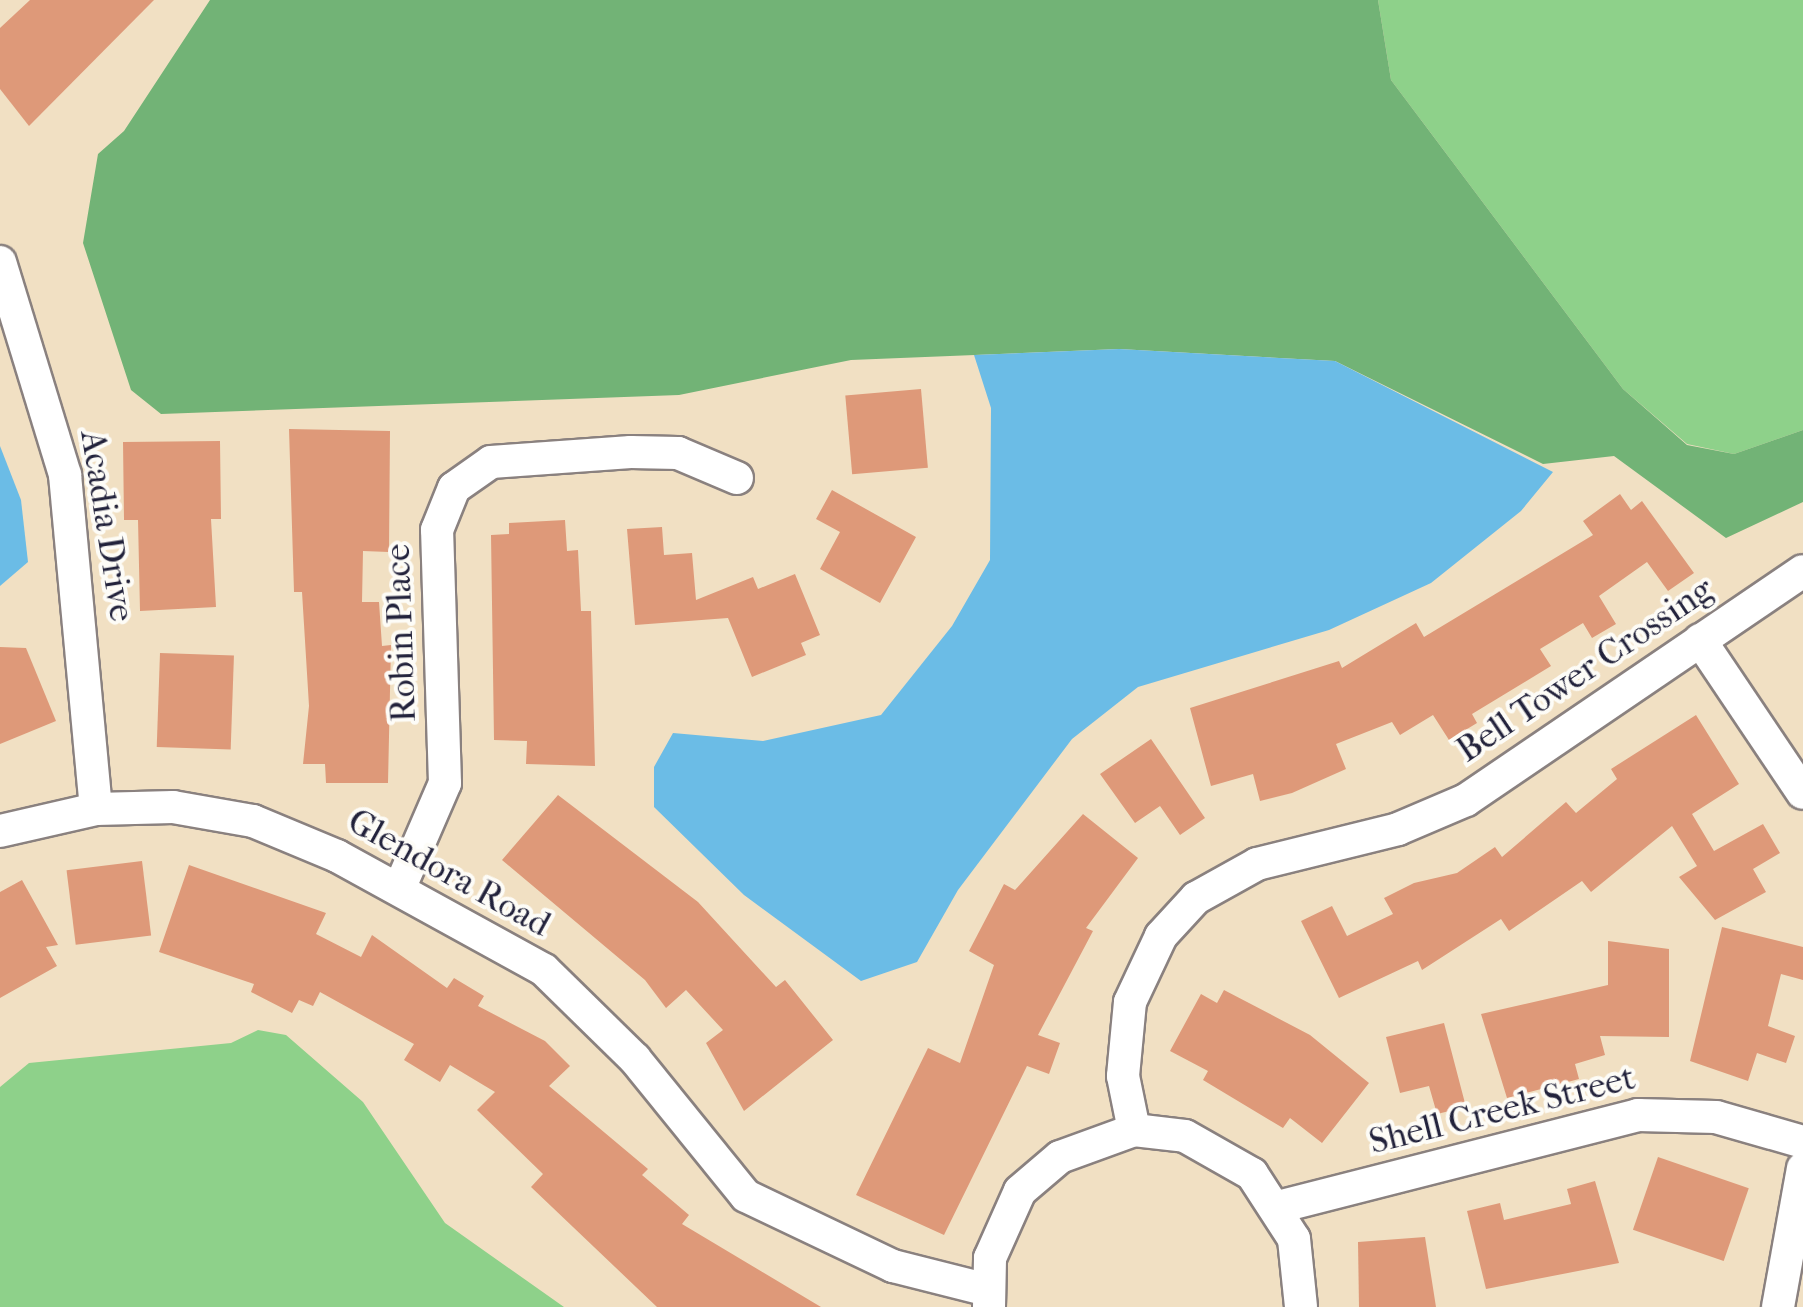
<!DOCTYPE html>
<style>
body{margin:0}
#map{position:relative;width:1803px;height:1307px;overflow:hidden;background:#f1e0c3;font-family:"IM FELL French Canon",serif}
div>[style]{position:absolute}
.green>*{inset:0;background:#8ed18a}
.forest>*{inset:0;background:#72b376}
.water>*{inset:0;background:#6bbce6}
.building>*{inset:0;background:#de9979;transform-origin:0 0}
.roads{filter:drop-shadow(2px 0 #8a817f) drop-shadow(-2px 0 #8a817f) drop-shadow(0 2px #8a817f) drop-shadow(0 -2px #8a817f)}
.minor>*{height:32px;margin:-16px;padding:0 16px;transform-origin:16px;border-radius:16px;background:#fff}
span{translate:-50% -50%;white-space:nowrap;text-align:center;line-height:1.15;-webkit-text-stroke:8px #fdfcf7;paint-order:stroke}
.street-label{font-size:35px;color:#22223b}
</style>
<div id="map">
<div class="green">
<div style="clip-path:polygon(1378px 0,1803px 0,1803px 430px,1734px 454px,1687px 444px,1623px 389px,1391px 80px)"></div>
<div style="clip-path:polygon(258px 1030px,286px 1035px,363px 1102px,445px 1223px,564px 1307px,0 1307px,0 1087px,29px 1063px,231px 1043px)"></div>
</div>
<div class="forest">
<div style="clip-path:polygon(210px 0,1378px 0,1391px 80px,1623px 389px,1687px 445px,1734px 454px,1803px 430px,1803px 502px,1726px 538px,1614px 456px,1543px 464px,1335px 361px,1119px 349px,851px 360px,679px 395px,161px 414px,131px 390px,83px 243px,98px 154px,124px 131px)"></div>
</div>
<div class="water">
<div style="clip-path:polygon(1119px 349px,1335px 361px,1553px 472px,1521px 511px,1431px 583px,1329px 630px,1138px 687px,1072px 739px,958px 890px,917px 962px,861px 981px,744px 895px,654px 807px,654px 767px,673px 733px,763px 741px,881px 715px,952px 626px,990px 560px,991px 408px,974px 355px)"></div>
<div style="clip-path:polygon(0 446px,21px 500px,28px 562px,0 586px)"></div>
</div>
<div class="building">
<div style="clip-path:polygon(30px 0,154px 0,29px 126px,0 89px,0 28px)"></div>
<div style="left:921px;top:389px;width:79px;height:76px;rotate:85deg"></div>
<div style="clip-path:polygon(289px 429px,390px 431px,389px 552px,363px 551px,362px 602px,379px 602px,382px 646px,391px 645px,388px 783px,326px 783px,325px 764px,303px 764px,309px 706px,302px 592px,294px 592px)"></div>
<div style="clip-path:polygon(220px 441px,221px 519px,211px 519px,216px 607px,140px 611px,138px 520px,124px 520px,123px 442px)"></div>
<div style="clip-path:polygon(832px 490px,916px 537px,880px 603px,820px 569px,840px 532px,816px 519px)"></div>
<div style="clip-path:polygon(1620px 494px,1631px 510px,1642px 501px,1694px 573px,1668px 591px,1647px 562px,1599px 596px,1616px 624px,1592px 638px,1583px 623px,1540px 649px,1551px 666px,1472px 714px,1477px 723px,1449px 740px,1433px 715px,1400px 735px,1392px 722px,1336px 744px,1346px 769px,1292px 793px,1260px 801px,1253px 774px,1211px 786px,1190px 708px,1339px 661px,1342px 668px,1416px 623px,1424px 637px,1593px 535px,1583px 521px)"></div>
<div style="clip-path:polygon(565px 520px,567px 551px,578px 550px,581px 611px,591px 611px,595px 766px,526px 764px,527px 741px,494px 740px,491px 535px,509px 534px,509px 523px)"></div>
<div style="clip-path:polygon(662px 527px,664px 555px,692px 553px,696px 600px,753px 577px,758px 589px,795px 574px,820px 635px,801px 643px,806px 655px,752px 677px,728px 618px,635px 625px,627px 529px)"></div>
<div style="clip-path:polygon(0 647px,26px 648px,56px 721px,0 744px)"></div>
<div style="left:160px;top:653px;width:74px;height:94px;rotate:2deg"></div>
<div style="clip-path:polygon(1696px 715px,1739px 784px,1692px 814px,1714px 851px,1763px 824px,1780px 853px,1753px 869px,1766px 892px,1715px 920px,1679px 877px,1697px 866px,1672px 826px,1591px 892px,1582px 881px,1509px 931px,1501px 919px,1422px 970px,1418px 961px,1339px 998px,1301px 921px,1332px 906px,1347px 936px,1393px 914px,1384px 898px,1414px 883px,1457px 873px,1495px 847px,1502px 857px,1566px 802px,1576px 813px,1617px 779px,1611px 769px)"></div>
<div style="clip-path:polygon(1151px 739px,1205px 818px,1180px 835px,1160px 806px,1135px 823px,1100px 774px)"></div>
<div style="clip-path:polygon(558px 795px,698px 902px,776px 987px,785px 980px,833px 1040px,744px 1111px,706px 1043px,723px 1030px,686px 990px,666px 1008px,645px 980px,502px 860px)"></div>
<div style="clip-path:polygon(1083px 814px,1138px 858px,1086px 928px,1093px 931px,1038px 1035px,1060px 1043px,1049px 1074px,1027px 1066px,944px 1235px,856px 1195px,928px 1048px,960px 1063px,994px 965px,969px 951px,1004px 884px,1015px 890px)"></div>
<div style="left:142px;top:861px;width:75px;height:76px;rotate:83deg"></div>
<div style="clip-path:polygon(189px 865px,326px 913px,316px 934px,361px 957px,372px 935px,447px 988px,454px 978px,484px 996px,478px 1006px,545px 1041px,570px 1066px,549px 1086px,648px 1169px,642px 1175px,689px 1215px,682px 1224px,821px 1307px,657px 1307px,531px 1187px,543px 1174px,477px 1110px,495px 1092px,450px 1065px,440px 1082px,404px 1060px,414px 1044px,320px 992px,313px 1006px,299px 1000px,292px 1013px,251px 992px,254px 984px,159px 952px)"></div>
<div style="clip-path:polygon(22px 880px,58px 945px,46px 947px,57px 966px,0 998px,0 892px)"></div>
<div style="clip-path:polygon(1722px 927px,1803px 947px,1803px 980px,1781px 974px,1768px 1026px,1795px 1036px,1786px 1063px,1757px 1053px,1748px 1081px,1690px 1061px)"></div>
<div style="clip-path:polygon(1608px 941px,1669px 949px,1669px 1037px,1600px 1036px,1605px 1055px,1575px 1064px,1579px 1079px,1507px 1098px,1481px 1014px,1608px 985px)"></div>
<div style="clip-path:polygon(1224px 990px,1310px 1035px,1369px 1083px,1322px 1143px,1290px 1118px,1283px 1128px,1203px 1080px,1208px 1071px,1170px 1051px,1201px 994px,1217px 1003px)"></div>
<div style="clip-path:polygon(1444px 1023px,1466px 1107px,1437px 1114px,1429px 1086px,1400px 1093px,1386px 1037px)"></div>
<div style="left:1658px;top:1157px;width:96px;height:77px;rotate:19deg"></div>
<div style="clip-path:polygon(1595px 1181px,1619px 1263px,1486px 1289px,1467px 1211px,1500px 1203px,1504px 1220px,1571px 1204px,1567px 1189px)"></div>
<div style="clip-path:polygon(1425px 1237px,1436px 1307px,1359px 1307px,1358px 1242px)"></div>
</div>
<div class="roads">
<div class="minor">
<div style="left:0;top:262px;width:223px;rotate:73deg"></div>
<div style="left:65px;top:475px;width:335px;rotate:84.7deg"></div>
<div style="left:1700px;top:640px;width:184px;rotate:56.1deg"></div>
<div style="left:0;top:831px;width:98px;rotate:-12.9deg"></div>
<div style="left:96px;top:809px;width:77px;rotate:-1.5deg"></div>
<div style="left:173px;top:807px;width:81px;rotate:9.9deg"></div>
<div style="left:253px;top:821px;width:91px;rotate:22.6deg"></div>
<div style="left:337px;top:856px;width:236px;rotate:28.8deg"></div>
<div style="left:544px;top:970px;width:127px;rotate:44.4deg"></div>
<div style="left:635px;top:1059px;width:176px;rotate:51deg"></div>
<div style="left:746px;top:1196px;width:163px;rotate:25.5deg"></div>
<div style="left:893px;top:1266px;width:98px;rotate:14.2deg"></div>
<div style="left:400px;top:887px;width:113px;rotate:-66.6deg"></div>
<div style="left:445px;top:783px;width:253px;rotate:-91.8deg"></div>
<div style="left:437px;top:530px;width:45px;rotate:-68deg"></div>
<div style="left:454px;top:488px;width:45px;rotate:-35.1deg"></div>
<div style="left:491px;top:462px;width:140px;rotate:-4.1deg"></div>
<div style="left:631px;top:452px;width:47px;rotate:1.2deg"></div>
<div style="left:678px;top:453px;width:64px;rotate:23deg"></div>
<div style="left:1134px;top:1130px;width:55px;rotate:-101.5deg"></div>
<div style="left:1123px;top:1076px;width:74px;rotate:-84.6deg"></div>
<div style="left:1130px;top:1002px;width:73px;rotate:-64.8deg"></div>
<div style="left:1161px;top:936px;width:52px;rotate:-47.4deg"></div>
<div style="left:1196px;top:898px;width:70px;rotate:-29.1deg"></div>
<div style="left:1257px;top:864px;width:145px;rotate:-13.9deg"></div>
<div style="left:1398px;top:829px;width:74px;rotate:-23.1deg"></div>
<div style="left:1466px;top:800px;width:407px;rotate:-34.2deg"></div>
<div style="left:1278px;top:1207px;width:372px;rotate:-14.3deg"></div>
<div style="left:1638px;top:1115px;width:78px;rotate:1.5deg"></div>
<div style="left:1716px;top:1117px;width:91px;rotate:16deg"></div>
<div style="left:989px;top:1307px;width:49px;rotate:-88.8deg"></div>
<div style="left:990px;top:1258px;width:73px;rotate:-65.9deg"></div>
<div style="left:1020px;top:1191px;width:52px;rotate:-40.4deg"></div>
<div style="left:1060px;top:1157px;width:79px;rotate:-20deg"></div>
<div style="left:1134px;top:1130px;width:51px;rotate:6.7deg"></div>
<div style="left:1185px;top:1136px;width:77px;rotate:29.6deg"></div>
<div style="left:1252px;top:1174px;width:77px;rotate:57.1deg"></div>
<div style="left:1294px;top:1239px;width:68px;rotate:84.1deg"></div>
<div style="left:1778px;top:1307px;width:141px;rotate:-79.8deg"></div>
</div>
</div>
<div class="street-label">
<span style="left:107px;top:526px;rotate:81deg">Acadia Drive</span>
<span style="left:401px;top:633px;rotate:-92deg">Robin Place</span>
<span style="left:1585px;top:670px;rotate:-34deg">Bell Tower Crossing</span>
<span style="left:449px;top:873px;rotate:29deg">Glendora Road</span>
<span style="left:1502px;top:1110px;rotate:-14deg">Shell Creek Street</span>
</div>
</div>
